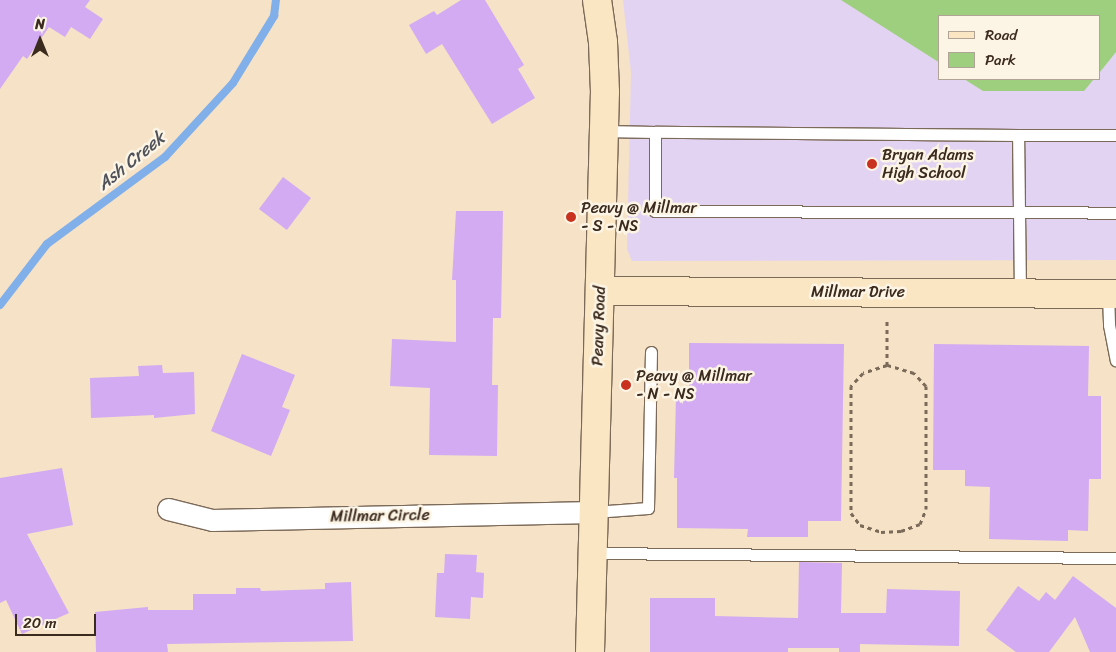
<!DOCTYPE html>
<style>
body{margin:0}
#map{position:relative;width:1116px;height:652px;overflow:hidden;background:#f5e2c7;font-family:Sriracha,sans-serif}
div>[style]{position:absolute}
.built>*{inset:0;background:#e3d3f2}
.green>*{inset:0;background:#9ecf7e}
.stream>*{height:8px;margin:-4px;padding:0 4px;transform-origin:4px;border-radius:4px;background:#80afea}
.building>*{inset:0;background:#d3abf2;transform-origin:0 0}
.path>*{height:3px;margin-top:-1.5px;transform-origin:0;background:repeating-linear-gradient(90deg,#7c6a59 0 4px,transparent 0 8px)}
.roads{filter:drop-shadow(1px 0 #7c6a59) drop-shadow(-1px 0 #7c6a59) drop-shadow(0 1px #7c6a59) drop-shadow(0 -1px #7c6a59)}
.lane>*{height:11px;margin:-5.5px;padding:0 5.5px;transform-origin:5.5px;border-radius:5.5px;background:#fff}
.street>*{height:21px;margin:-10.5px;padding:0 10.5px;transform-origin:10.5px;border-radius:10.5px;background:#fff}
.secondary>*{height:28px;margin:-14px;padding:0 14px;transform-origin:14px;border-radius:14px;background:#fbe6c4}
.dots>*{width:14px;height:14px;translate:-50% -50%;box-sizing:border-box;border:2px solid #fcf5e5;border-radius:50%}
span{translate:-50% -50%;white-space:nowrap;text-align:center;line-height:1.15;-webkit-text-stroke:5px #fcf5e5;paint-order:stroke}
.poi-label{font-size:16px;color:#3b2a1e}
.left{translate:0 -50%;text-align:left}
.street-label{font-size:16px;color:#3b2a1e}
.water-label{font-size:18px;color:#50525b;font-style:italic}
.legend{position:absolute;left:938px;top:15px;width:162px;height:65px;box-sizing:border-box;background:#fcf5e5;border:1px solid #afa495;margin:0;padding:6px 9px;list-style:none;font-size:15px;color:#3b2a1e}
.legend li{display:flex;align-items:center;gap:10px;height:25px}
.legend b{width:25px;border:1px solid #afa495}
.north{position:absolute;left:15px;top:15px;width:50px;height:50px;-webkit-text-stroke:4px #fcf5e5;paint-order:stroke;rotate:0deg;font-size:14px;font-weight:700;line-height:20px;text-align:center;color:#3b2a1e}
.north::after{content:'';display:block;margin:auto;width:18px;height:22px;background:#3b2a1e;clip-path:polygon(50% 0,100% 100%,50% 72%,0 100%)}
.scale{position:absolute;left:15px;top:614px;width:81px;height:22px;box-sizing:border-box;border:2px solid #3b2a1e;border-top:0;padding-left:6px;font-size:15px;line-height:18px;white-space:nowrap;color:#3b2a1e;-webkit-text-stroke:4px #fcf5e5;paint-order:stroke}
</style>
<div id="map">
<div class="built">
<div style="clip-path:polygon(evenodd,623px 0,1116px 0,1116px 260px,632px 261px,627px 249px,631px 72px,623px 0,940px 16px,1100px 16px,1100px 79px,940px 79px,940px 16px)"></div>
</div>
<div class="green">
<div style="clip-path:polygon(841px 0,1116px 0,1116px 52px,1100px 72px,1100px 16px,940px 16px,940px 63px)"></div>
<div style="clip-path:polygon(964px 79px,1094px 79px,1084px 91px,983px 91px)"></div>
</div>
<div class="stream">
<div style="left:0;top:305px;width:77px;rotate:-52.4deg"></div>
<div style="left:47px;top:244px;width:147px;rotate:-36.4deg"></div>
<div style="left:165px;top:157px;width:100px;rotate:-47.4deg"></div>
<div style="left:233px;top:83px;width:79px;rotate:-58.5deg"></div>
<div style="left:274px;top:16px;width:16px;rotate:-83deg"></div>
</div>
<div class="building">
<div style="clip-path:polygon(0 0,90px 0,85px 7px,103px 19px,90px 39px,71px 27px,65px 37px,49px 27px,27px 59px,23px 56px,0 89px)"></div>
<div style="clip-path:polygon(461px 0,485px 0,524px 65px,518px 69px,535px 98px,492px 124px,442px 44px,426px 54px,409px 25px,434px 11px,437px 15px)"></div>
<div style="left:283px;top:177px;width:35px;height:40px;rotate:37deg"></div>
<div style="clip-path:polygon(456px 211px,503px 211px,501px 318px,493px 318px,492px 385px,498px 385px,497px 456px,429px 455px,430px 388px,390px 386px,392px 339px,456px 342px,456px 280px,452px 280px)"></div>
<div style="clip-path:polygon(689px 343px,844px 344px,841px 521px,808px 521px,808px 537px,747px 537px,748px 529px,677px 528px,677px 478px,674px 478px,676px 396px,689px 396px)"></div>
<div style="clip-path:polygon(934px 344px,1089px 346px,1088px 396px,1101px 396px,1101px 479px,1089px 479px,1088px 531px,1068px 530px,1068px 541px,989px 539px,990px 487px,965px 486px,965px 470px,933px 470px)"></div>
<div style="clip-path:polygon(242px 354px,295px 375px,282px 407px,290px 410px,271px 456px,211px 431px)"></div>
<div style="clip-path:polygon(162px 365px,163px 373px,194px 372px,195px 414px,154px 418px,154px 415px,91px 418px,90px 378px,139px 376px,138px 366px)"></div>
<div style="clip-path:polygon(62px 468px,73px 525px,27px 534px,69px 613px,22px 634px,6px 600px,0 603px,0 478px)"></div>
<div style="clip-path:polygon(445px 554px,477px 555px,476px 572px,484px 573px,483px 598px,471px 597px,470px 619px,435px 617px,437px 573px,444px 573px)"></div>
<div style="clip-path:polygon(799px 562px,842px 563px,841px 613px,886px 613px,887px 589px,960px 591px,959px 646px,860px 644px,860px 652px,839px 652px,839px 648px,788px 648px,788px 652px,650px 652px,650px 598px,715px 598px,715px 616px,798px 618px)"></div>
<div style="clip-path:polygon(1073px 576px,1116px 608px,1116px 652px,1090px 652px,1075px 617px,1049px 652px,1016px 652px,986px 630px,1018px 586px,1039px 601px,1046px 592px,1055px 600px)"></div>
<div style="clip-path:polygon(351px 582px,353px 641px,167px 644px,168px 652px,96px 652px,95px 612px,148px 607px,148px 610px,193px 610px,193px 594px,236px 594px,236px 588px,260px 588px,261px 591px,325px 589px,325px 583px)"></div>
</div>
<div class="path">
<div style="left:887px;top:365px;width:25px;rotate:162deg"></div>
<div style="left:863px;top:373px;width:18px;rotate:133deg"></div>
<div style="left:851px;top:386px;width:127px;rotate:90deg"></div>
<div style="left:851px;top:513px;width:15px;rotate:53deg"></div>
<div style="left:860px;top:525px;width:22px;rotate:18deg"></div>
<div style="left:881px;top:532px;width:20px;rotate:-3deg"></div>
<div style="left:901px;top:531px;width:20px;rotate:-20deg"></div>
<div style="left:920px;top:524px;width:16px;rotate:-68deg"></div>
<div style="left:926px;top:509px;width:123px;rotate:-90deg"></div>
<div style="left:926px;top:386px;width:18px;rotate:-133deg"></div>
<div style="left:914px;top:373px;width:28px;rotate:-163deg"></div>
<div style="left:887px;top:365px;width:45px;rotate:-90deg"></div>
</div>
<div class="roads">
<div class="lane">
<div style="left:604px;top:131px;width:51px;rotate:1.1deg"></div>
<div style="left:1018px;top:135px;width:363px;rotate:-179.5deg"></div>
<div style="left:655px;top:132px;width:79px;rotate:90deg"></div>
<div style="left:655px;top:211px;width:461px;rotate:0.2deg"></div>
<div style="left:1020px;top:293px;width:158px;rotate:-90.7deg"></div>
<div style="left:1018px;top:135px;width:98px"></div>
<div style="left:1108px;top:294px;width:31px;rotate:88deg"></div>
<div style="left:1109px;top:325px;width:36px;rotate:79deg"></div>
<div style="left:594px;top:512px;width:54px;rotate:-4.2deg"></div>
<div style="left:648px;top:508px;width:156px;rotate:-88.9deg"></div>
<div style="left:593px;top:553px;width:523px;rotate:0.55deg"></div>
</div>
<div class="street">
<div style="left:168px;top:509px;width:45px;rotate:14deg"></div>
<div style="left:212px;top:520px;width:382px;rotate:-1.2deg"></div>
</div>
<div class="secondary">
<div style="left:600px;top:291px;width:516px;rotate:0.33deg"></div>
<div style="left:590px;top:652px;width:560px;rotate:-88.47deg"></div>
<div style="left:605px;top:92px;width:50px;rotate:-92.3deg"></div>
<div style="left:603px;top:42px;width:42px;rotate:-98.1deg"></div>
</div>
</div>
<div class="dots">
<div style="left:872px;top:164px;background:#c8321e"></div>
<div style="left:571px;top:217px;background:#c8321e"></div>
<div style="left:626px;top:385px;background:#c8321e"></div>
</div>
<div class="poi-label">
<span class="left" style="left:882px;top:164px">Bryan Adams<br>High School</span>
<span class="left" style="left:581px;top:217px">Peavy @ Millmar<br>- S - NS</span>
<span class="left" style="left:636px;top:385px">Peavy @ Millmar<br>- N - NS</span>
</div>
<div class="street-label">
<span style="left:858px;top:292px">Millmar Drive</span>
<span style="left:599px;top:326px;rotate:-88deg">Peavy Road</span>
<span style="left:380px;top:516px;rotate:-1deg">Millmar Circle</span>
</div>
<div class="water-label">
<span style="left:131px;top:161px;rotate:-39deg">Ash Creek</span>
</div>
<ul class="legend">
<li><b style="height:6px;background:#fbe6c4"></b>Road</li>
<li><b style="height:14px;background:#9ecf7e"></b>Park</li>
</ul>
<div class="north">N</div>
<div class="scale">20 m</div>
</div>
